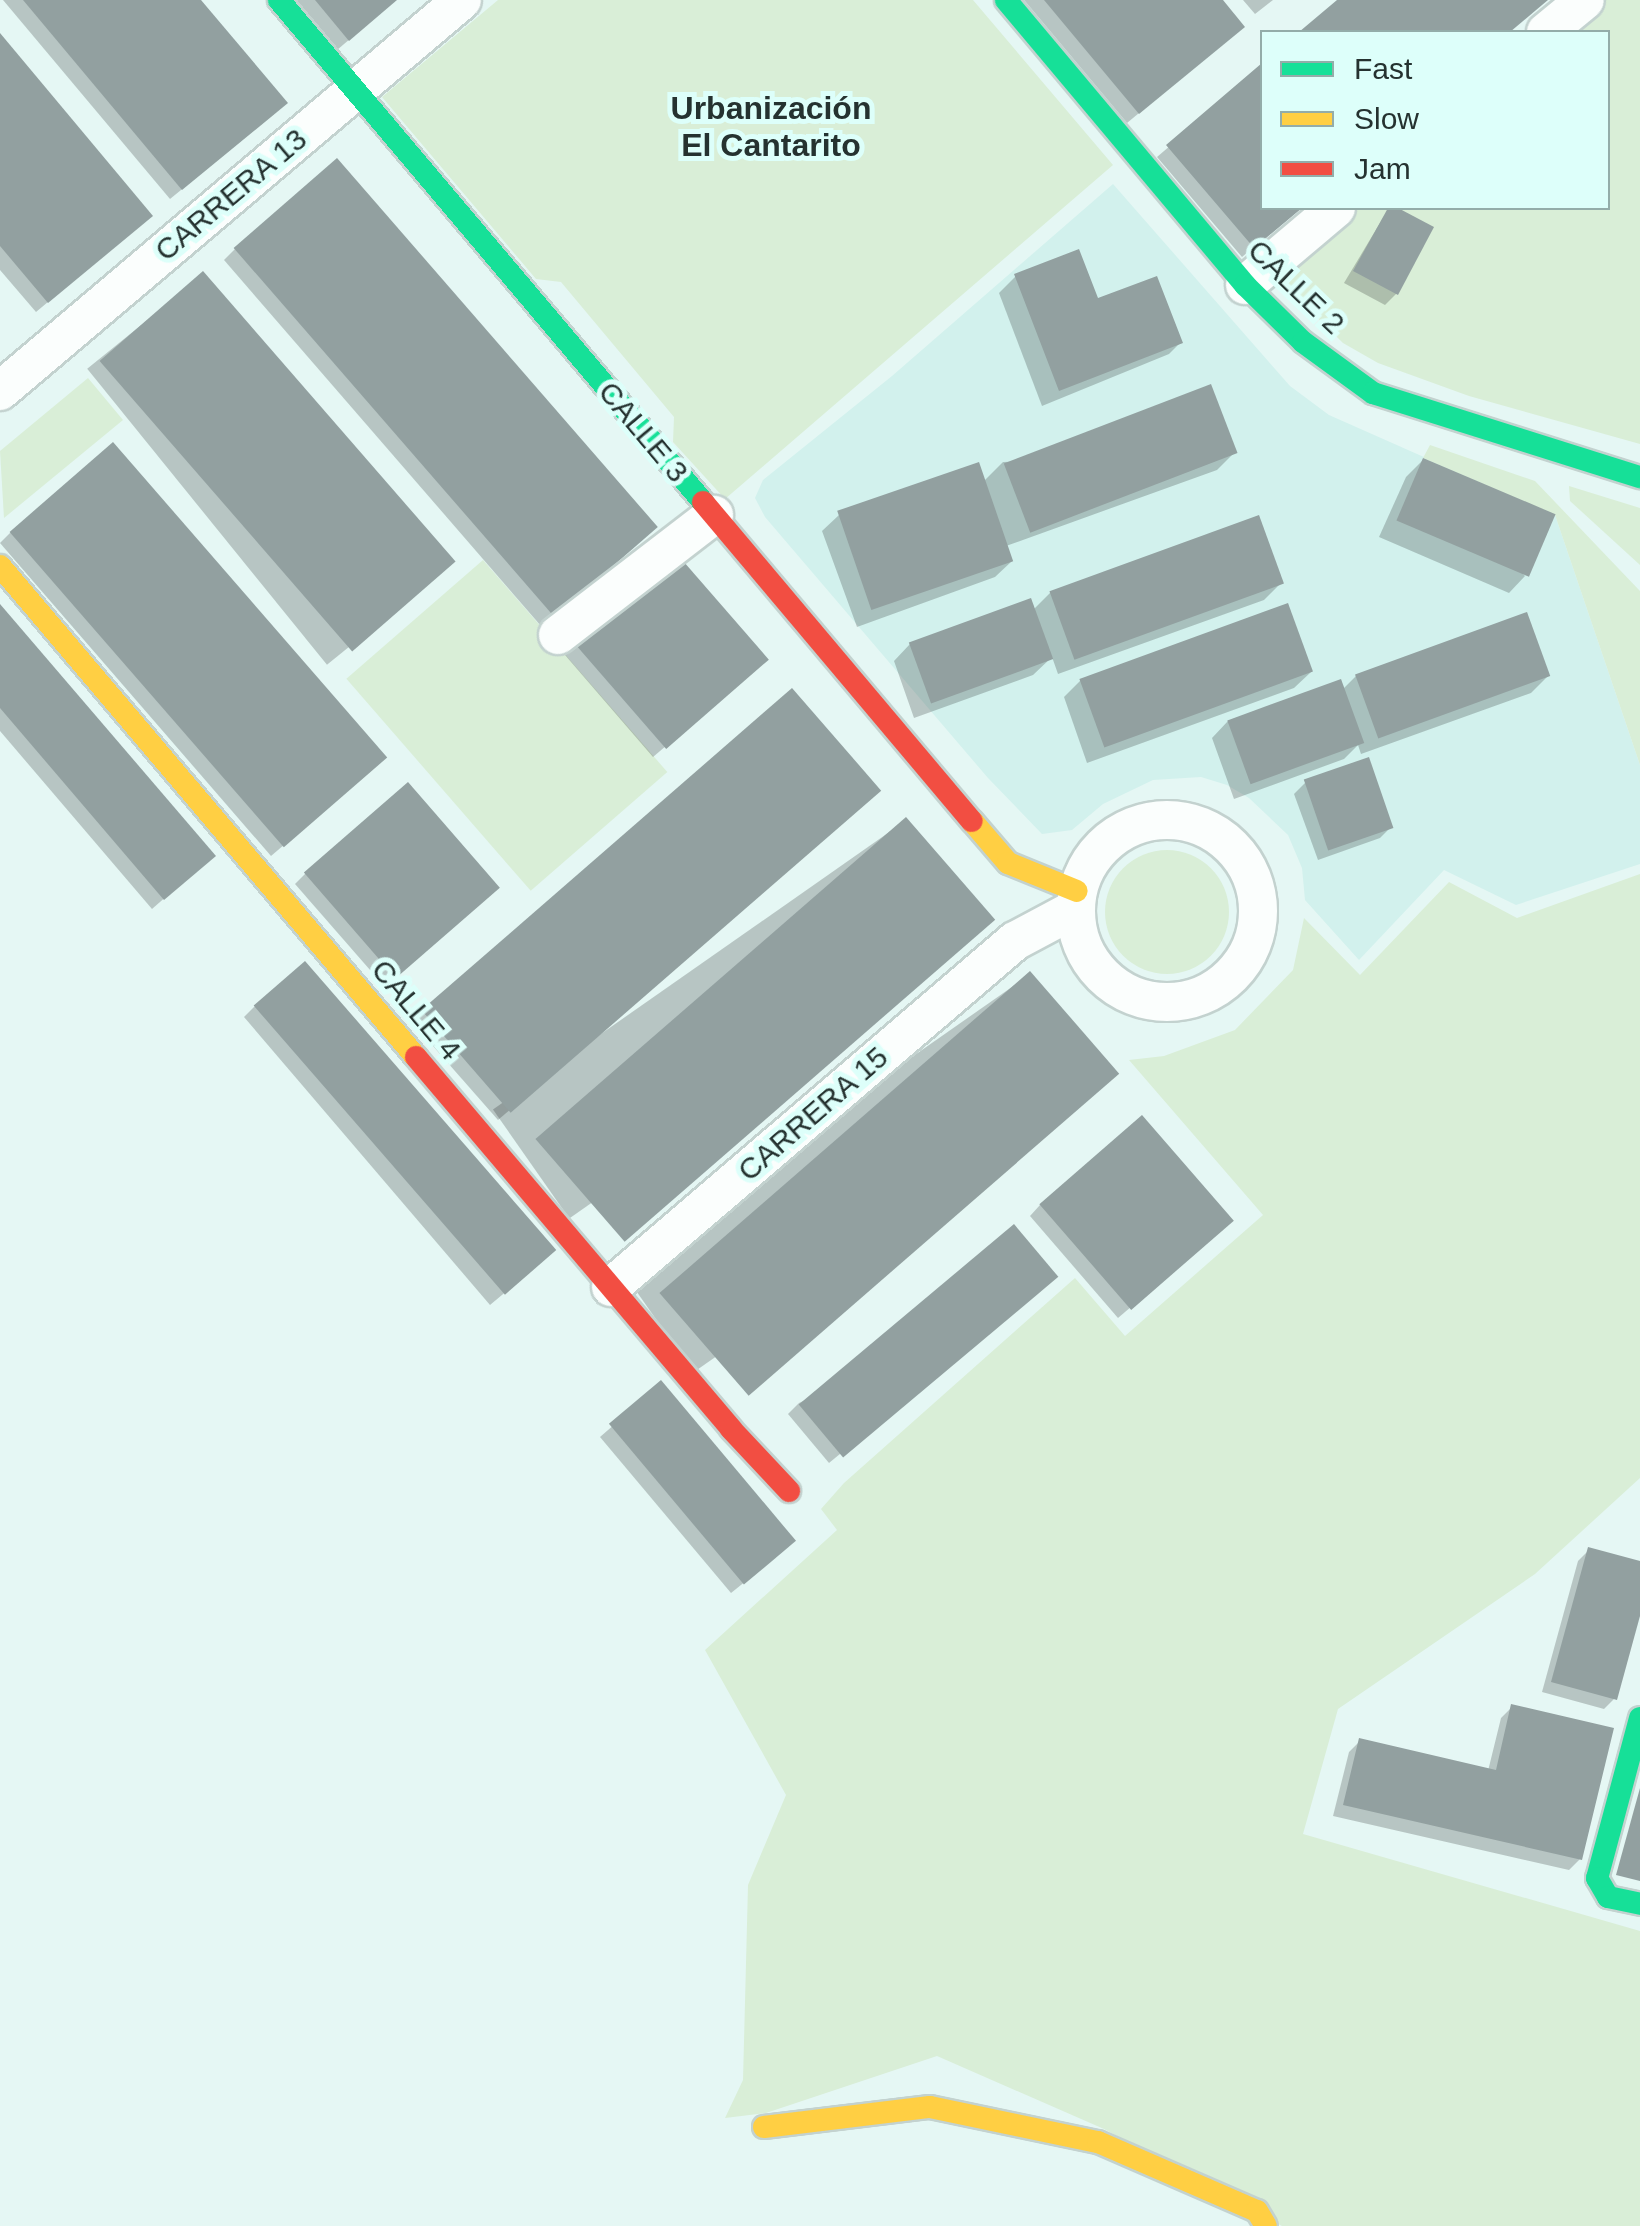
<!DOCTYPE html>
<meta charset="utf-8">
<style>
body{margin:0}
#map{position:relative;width:1640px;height:2226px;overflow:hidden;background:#e5f7f4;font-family:Arial,sans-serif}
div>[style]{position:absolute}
.built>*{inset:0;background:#d2f1ed}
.green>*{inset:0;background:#d9eed7;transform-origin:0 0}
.round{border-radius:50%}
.shadow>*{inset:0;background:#0003;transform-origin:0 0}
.building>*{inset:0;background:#92a0a0;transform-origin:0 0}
.roads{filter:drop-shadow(2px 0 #c3d2cf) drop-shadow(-2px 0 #c3d2cf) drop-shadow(0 2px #c3d2cf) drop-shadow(0 -2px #c3d2cf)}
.street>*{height:38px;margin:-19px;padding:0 19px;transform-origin:19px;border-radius:19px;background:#fbfefd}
.street>.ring{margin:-19px;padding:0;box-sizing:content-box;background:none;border:38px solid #fbfefd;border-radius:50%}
.fast>*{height:22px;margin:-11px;padding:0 11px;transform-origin:11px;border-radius:11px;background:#16e098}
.slow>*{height:22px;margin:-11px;padding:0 11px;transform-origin:11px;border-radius:11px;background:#ffcf43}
.jam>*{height:22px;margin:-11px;padding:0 11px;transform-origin:11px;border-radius:11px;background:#f24e42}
span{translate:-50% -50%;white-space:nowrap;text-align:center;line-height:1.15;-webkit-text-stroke:10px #ddfffa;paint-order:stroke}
.street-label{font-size:30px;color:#253230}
.neighbourhood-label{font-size:32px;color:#253230;font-weight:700}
.legend{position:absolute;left:1260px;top:30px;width:350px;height:180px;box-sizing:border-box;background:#ddfffa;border:2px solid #93ada9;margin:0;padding:12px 18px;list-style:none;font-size:30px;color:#253230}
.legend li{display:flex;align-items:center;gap:20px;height:50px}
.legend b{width:50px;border:2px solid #93ada9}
</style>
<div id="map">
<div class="built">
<div style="clip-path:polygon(1113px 184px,1290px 386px,1329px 415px,1555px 515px,1640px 765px,1640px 864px,1516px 905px,1444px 870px,1359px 960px,1305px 900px,1302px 868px,1288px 835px,1249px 798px,1227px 785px,1201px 777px,1153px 780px,1103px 804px,1072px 830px,1042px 834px,988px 778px,765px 517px,755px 498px,763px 480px,892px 376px)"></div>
</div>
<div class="green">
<div style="clip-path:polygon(498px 0,973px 0,1113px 165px,725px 499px,673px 442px,674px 417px,561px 282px,536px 279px,382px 97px)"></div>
<div style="clip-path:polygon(1600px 0,1640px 0,1640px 444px,1469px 396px,1378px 363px,1343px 343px,1285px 286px,1286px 276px,1320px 234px,1352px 208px,1608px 208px,1608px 32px,1561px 32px)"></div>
<div style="clip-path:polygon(88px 378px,123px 420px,4px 518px,0 451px)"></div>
<div style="clip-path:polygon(1430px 445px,1535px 481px,1640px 591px,1640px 765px,1555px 515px,1423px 458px)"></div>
<div style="clip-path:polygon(1569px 486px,1640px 508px,1640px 565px,1570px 501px)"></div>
<div style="left:483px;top:560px;width:281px;height:181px;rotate:49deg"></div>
<div class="round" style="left:1105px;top:850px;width:124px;height:124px"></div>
<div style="clip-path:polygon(1640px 874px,1640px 1478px,1535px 1574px,1338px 1709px,1303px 1834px,1640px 1931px,1640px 2226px,1282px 2226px,1104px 2129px,937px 2056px,766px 2113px,725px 2118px,743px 2080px,748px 1885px,786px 1795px,705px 1650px,837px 1530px,821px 1509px,844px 1483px,1075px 1278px,1125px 1336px,1263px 1215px,1129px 1060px,1164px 1056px,1235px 1030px,1293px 970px,1304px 918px,1360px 975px,1449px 882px,1517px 918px)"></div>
</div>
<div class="shadow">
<div style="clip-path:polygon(3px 0,198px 0,274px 114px,170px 199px)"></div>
<div style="clip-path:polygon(295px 0,396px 0,337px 50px)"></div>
<div style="clip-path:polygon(1024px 0,1219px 0,1231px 37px,1127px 123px)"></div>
<div style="clip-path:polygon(1243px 0,1273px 0,1255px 14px)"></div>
<div style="clip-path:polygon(1341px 0,1546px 0,1508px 32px,1302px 32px)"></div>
<div style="clip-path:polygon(0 37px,139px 226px,36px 312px,0 270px)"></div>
<div style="clip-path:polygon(1262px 67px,1262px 208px,1301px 208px,1242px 257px,1157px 157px)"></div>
<div style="clip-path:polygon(1389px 208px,1431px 228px,1396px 294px,1385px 305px,1344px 283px)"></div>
<div style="clip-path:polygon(235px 249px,643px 538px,541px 626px,224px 260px)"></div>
<div style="left:203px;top:275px;width:381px;height:149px;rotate:51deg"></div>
<div style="clip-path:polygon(1016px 276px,1180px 343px,1169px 354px,1042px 406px,999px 293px)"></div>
<div style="clip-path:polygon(1234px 453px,1217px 470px,1006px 546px,1012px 561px,995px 577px,857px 627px,822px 531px,839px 515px,983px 482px,1003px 462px)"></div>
<div style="clip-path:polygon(1423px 460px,1525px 576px,1509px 593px,1379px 537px,1406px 477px)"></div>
<div style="clip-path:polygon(11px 532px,373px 769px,271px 856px,0 543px)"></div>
<div style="clip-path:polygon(1281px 583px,1264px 600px,1058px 674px,1052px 657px,1033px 675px,914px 718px,894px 661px,910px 644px,1033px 610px,1051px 592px)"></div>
<div style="clip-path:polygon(0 608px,201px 866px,152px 909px,0 731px)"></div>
<div style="clip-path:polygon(575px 645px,755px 670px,653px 757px,565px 655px)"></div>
<div style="clip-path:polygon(1311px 672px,1294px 688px,1087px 763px,1064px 697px,1081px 680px)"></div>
<div style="clip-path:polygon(1356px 676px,1548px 676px,1531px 693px,1361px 754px,1358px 745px,1344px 759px,1234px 799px,1212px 738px,1228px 721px,1342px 690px)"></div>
<div style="clip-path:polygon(1305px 783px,1391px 827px,1380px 838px,1318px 860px,1294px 794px)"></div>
<div style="clip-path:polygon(867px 802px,498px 1120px,411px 1021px,422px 1010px)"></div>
<div style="left:905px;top:821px;width:133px;height:503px;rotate:55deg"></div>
<div style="clip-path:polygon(306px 873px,486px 898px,384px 986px,295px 884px)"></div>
<div style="left:1029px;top:975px;width:133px;height:503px;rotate:55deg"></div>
<div style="clip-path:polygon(255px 1006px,540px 1263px,490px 1305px,244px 1017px)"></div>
<div style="clip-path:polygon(1040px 1205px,1220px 1231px,1118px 1318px,1030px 1216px)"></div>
<div style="clip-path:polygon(1043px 1287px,829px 1463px,788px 1414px,799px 1403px)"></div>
<div style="clip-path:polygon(661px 1384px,782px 1552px,731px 1593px,600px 1437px)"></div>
<div style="clip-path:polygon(1589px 1550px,1640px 1563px,1640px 1607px,1615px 1698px,1604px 1709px,1542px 1692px,1578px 1561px)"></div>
<div style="clip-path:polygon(1512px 1707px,1580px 1859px,1569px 1870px,1333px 1816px,1349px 1752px,1360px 1741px,1488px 1771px,1501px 1718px)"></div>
</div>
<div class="building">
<div style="clip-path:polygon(23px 0,201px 0,288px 103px,182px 190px)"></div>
<div style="clip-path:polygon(315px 0,397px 0,349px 41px)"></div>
<div style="clip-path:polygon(1044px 0,1223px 0,1245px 27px,1139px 114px)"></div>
<div style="clip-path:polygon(1337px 0,1548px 0,1510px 32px,1299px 32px)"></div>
<div style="clip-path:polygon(0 33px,153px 216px,48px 303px,0 246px)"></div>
<div style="clip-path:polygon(1262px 63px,1262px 208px,1302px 208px,1254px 248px,1166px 145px)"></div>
<div style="left:337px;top:158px;width:489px;height:137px;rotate:49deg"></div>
<div style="clip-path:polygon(1388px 208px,1398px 208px,1434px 227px,1398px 295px,1353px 271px)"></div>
<div style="clip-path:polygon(1079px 249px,1098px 298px,1157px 276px,1183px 343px,1059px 391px,1014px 274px)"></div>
<div style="left:203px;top:271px;width:385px;height:137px;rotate:49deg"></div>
<div style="left:1211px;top:384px;width:74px;height:222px;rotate:69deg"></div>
<div style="left:113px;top:442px;width:418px;height:137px;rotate:49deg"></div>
<div style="left:1423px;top:458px;width:144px;height:68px;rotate:23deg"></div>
<div style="left:979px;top:462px;width:105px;height:150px;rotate:71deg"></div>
<div style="left:1259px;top:515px;width:73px;height:223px;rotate:70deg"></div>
<div style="left:677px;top:554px;width:140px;height:136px;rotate:49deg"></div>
<div style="left:1031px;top:598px;width:65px;height:130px;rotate:70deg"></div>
<div style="left:1288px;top:603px;width:73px;height:222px;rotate:70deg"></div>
<div style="clip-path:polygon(0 604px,216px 856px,164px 900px,0 708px)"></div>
<div style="left:1527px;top:612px;width:68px;height:183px;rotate:70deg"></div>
<div style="left:1341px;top:679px;width:68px;height:121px;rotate:70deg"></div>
<div style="left:792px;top:688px;width:136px;height:491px;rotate:49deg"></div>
<div style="left:1369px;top:757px;width:75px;height:69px;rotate:71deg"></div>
<div style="left:408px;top:782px;width:140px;height:138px;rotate:49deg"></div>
<div style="left:906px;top:817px;width:136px;height:491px;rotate:49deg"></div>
<div style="left:305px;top:961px;width:383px;height:68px;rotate:49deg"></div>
<div style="left:1030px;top:971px;width:136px;height:491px;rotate:49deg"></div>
<div style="left:1142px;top:1115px;width:140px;height:136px;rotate:49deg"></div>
<div style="left:1014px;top:1224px;width:69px;height:281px;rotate:50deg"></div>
<div style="left:661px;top:1380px;width:210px;height:68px;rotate:50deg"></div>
<div style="clip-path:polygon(1588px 1547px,1640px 1561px,1640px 1616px,1617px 1700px,1551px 1682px)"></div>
<div style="clip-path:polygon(1511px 1704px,1614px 1728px,1582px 1860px,1343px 1805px,1359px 1738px,1496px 1770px)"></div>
<div style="clip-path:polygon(1640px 1788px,1640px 1881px,1616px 1875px)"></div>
</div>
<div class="roads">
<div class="street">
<div style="left:1546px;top:32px;width:50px;rotate:-39.4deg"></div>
<div style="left:1245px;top:285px;width:119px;rotate:-40.2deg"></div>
<div style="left:0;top:391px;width:605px;rotate:-40.24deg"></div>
<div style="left:558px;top:635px;width:197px;rotate:-37.6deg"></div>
<div class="ring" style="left:1076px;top:820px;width:144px;height:144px"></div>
<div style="left:611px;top:1287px;width:532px;rotate:-40.58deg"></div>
<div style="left:1015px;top:941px;width:68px;rotate:-28.1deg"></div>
</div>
<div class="fast">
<div style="left:279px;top:0;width:657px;rotate:49.81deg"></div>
<div style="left:1006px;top:0;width:372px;rotate:50deg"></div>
<div style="left:1245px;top:285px;width:81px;rotate:44.5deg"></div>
<div style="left:1303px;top:342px;width:87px;rotate:36.1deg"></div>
<div style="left:1373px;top:393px;width:280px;rotate:17.5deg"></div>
<div style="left:1640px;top:1718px;width:166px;rotate:105deg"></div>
<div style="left:1597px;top:1878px;width:22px;rotate:60deg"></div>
<div style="left:1608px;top:1897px;width:33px;rotate:12deg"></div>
</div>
<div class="slow">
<div style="left:0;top:566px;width:644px;rotate:49.73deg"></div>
<div style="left:972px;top:821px;width:55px;rotate:49.4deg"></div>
<div style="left:1008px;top:863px;width:74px;rotate:22.1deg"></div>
<div style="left:764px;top:2127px;width:167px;rotate:-6.9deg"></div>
<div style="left:930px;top:2107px;width:172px;rotate:11.8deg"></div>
<div style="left:1098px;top:2142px;width:173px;rotate:23.5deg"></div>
<div style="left:1257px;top:2211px;width:17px;rotate:59deg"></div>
</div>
<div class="jam">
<div style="left:703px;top:502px;width:417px;rotate:49.9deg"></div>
<div style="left:416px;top:1057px;width:487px;rotate:49.7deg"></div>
<div style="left:731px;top:1429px;width:85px;rotate:46.9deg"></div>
</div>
</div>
<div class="street-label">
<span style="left:231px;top:195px;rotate:-40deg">CARRERA 13</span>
<span style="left:1296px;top:287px;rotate:44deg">CALLE 2</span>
<span style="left:643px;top:432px;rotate:50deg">CALLE 3</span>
<span style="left:416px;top:1010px;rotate:50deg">CALLE 4</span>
<span style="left:813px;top:1114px;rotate:-41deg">CARRERA 15</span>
</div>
<div class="neighbourhood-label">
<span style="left:771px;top:127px">Urbanización<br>El Cantarito</span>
</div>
<ul class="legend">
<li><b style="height:12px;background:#16e098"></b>Fast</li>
<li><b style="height:12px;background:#ffcf43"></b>Slow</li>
<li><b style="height:12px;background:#f24e42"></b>Jam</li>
</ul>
</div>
